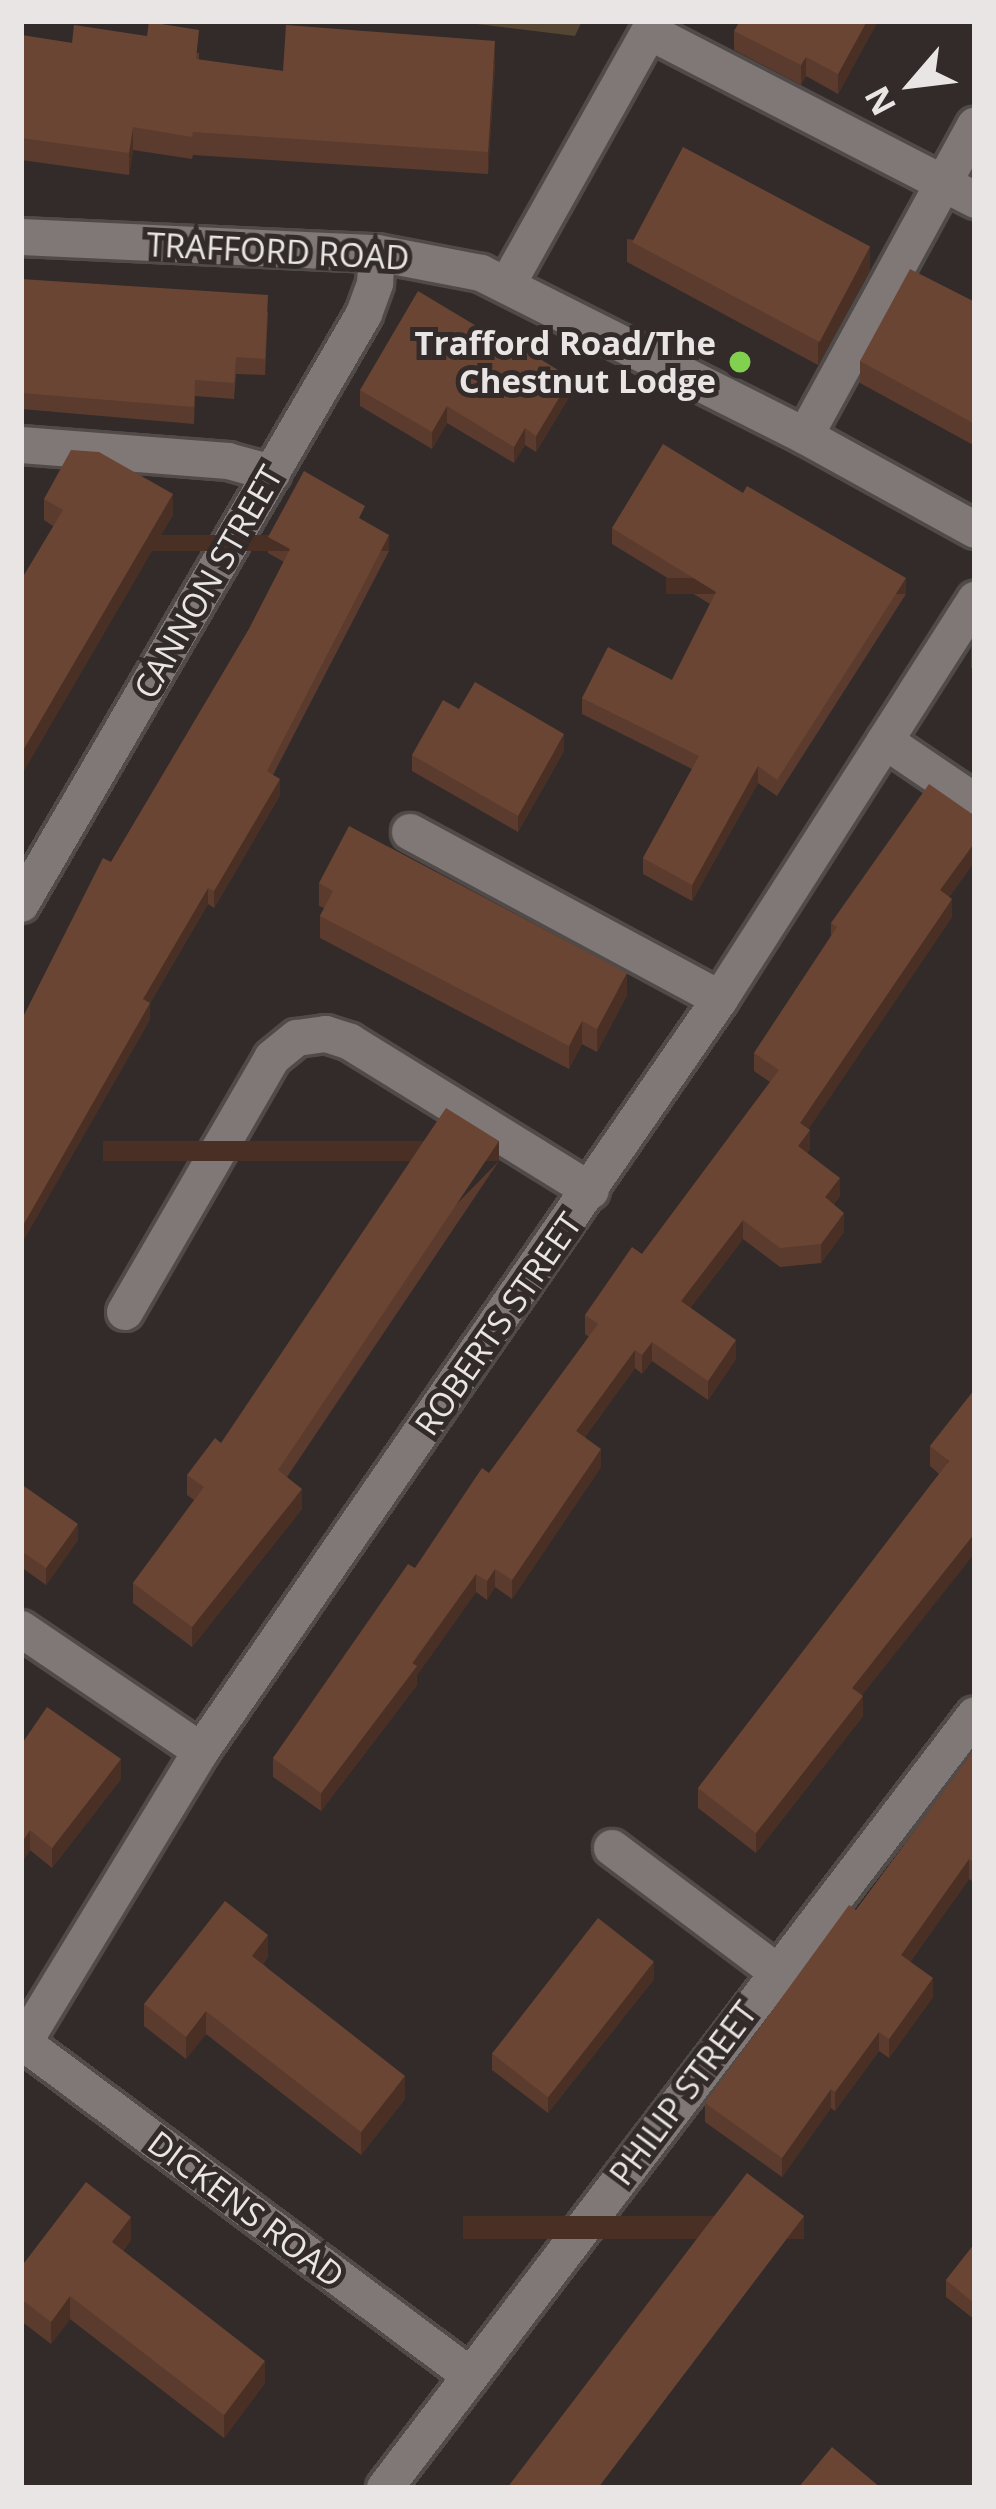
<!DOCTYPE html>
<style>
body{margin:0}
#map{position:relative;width:996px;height:2509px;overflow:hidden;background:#322b2a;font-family:"Open Sans",sans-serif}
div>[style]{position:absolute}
.green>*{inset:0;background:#554533}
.roads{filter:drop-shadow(3px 0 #504a49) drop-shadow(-3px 0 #504a49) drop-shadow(0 3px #504a49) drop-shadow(0 -3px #504a49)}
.minor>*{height:36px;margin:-18px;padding:0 18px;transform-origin:18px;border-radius:18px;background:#807877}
.wall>*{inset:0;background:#5b3b2d}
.shaded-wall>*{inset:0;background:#4a3024;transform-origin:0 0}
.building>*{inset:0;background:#6a4534;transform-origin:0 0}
.dots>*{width:33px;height:33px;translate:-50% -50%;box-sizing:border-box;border:6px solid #322b2a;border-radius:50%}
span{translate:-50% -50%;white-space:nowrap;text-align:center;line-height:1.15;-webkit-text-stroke:10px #322b2a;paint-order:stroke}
.street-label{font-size:33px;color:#e9e5e4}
.poi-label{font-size:33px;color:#e9e5e4;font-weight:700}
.right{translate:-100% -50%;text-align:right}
.frame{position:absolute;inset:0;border:24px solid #e9e5e4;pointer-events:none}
.north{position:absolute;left:852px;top:24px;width:120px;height:120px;-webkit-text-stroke:9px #322b2a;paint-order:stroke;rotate:242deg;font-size:33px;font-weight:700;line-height:48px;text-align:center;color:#e9e5e4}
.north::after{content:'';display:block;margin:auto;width:42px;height:54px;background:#e9e5e4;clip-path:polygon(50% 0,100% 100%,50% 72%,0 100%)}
</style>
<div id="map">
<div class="green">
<div style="clip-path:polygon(452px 21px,582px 21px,575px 36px)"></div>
</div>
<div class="roads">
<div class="minor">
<div style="left:650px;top:32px;width:366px;rotate:27.3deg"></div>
<div style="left:21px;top:237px;width:356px;rotate:2.6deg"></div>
<div style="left:377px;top:253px;width:106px;rotate:10.9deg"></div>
<div style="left:481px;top:273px;width:363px;rotate:26.7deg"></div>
<div style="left:805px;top:436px;width:194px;rotate:28.9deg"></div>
<div style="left:507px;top:285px;width:303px;rotate:-60.7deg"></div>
<div style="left:805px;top:436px;width:354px;rotate:-61.3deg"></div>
<div style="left:21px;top:445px;width:208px;rotate:4.4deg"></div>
<div style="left:228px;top:461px;width:46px;rotate:15.3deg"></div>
<div style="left:885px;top:741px;width:109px;rotate:34.1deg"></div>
<div style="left:410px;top:832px;width:352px;rotate:28.3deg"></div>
<div style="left:21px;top:904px;width:682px;rotate:-59.83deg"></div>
<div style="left:364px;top:314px;width:33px;rotate:-70deg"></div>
<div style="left:375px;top:283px;width:30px;rotate:-86deg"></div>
<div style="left:125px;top:1312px;width:293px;rotate:-59.9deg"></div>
<div style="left:272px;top:1058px;width:32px;rotate:-39deg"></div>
<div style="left:297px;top:1038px;width:29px;rotate:-8deg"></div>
<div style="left:326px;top:1034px;width:25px;rotate:18deg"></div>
<div style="left:350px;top:1042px;width:283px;rotate:31.7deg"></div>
<div style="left:21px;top:1629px;width:217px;rotate:34.1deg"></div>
<div style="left:612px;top:1848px;width:205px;rotate:36.9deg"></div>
<div style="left:24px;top:2043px;width:554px;rotate:36.7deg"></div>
<div style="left:21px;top:2047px;width:346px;rotate:-58.7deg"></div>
<div style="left:201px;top:1751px;width:914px;rotate:-55.39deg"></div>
<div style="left:720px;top:999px;width:474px;rotate:-57.4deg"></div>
<div style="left:385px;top:2488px;width:972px;rotate:-52.65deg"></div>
</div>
</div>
<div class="wall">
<div style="clip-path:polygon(878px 21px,838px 94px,806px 76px,801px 85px,734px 50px,734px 31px)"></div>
<div style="clip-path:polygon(21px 35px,72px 43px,199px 53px,199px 60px,283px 71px,495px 64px,488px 174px,193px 155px,192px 159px,133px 150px,129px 175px,21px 160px)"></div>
<div style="clip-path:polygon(627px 239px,870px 270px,818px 365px,627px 262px)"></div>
<div style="clip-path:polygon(21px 279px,268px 312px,265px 375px,236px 374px,234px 399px,195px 396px,194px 424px,21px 409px)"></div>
<div style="clip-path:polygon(975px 302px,975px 446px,860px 383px,860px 361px)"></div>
<div style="clip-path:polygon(360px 390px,571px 394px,536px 452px,525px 445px,514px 463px,447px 423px,432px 449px,360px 406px)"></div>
<div style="clip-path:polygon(44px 499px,173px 515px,53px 526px,44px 520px)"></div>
<div style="clip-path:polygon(365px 521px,389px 551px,273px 775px,280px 795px,214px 908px,208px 904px,150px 1003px,150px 1020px,111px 862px,249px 629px,284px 562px,268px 553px,268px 537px)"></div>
<div style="clip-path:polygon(612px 528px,906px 594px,777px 796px,758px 783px,692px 901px,643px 874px,643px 858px,692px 769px,582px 714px,582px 698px,672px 680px,710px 604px,612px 544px)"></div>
<div style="clip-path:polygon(975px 641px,975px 671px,971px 668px,971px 648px)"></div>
<div style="clip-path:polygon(459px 709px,564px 751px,518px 832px,412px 771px,412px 755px)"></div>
<div style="clip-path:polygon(975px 816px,975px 861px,949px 897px,952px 917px,808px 1129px,810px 1149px,807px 1153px,840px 1196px,834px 1204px,844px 1232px,821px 1263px,780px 1267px,743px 1239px,690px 1308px,736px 1359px,708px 1400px,652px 1361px,642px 1374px,635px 1368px,585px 1437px,601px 1467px,512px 1599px,495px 1587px,487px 1600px,476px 1592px,417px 1675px,417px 1685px,321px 1811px,273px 1777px,273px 1758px,415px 1568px,489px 1473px,589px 1337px,585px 1334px,585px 1315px,642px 1254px,770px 1082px,754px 1071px,754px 1053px,831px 936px,831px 923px)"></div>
<div style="clip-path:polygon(319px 883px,627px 995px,597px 1052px,582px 1044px,569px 1069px,320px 938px,320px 916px,324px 908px,319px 906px)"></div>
<div style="clip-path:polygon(499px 1161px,287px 1477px,302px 1509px,192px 1647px,133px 1603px,133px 1583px,194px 1500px,187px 1495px,187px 1475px,221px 1443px)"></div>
<div style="clip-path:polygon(975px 1389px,861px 1695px,863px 1716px,756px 1853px,698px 1808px,698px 1788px,939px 1474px,930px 1466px,930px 1446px)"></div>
<div style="clip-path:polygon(21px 1484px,78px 1540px,46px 1585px,21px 1567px)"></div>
<div style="clip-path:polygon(21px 1745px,121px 1779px,52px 1868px,30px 1850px,21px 1864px)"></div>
<div style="clip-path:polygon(975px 1749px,975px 1883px,969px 1879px,910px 1962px,933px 1997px,889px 2058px,879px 2051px,835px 2111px,831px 2108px,782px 2177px,705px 2122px,705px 2103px,856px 1910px)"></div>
<div style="clip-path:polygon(268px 1957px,263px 1964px,405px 2099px,361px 2155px,206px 2034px,186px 2059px,144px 2026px,144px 2004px)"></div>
<div style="clip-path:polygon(654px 1979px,548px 2113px,492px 2070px,492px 2053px)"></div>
<div style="clip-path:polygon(131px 2240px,123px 2251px,265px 2383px,224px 2438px,70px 2319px,51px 2344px,21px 2321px,21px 2267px)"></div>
<div style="clip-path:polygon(975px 2243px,975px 2320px,946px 2297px,946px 2280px)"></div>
</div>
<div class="shaded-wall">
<div style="clip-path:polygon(867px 21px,878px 21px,838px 94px,838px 74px)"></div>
<div style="clip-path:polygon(495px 41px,495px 64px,488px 174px,488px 152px)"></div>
<div style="clip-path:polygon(806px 57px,806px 76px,801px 85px,801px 65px)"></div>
<div style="clip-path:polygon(133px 127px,133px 150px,129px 175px,129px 153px)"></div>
<div style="clip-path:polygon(870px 247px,870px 270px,818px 365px,818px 343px)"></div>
<div style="clip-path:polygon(571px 378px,571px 394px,536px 452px,536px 436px)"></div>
<div style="clip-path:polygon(447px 406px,447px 423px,432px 449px,432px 432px)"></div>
<div style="clip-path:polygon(525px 428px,525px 445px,514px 463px,514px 447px)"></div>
<div style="clip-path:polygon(173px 494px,173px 515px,21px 776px,21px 754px)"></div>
<div style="left:389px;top:535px;width:16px;height:266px;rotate:90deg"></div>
<div style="left:906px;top:578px;width:16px;height:240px;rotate:90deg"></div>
<div style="clip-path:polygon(564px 734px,564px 751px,518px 832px,518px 816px)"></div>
<div style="clip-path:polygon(758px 766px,758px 783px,692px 901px,692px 885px)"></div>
<div style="clip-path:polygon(280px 779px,280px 795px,214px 908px,214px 891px)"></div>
<div style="clip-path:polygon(975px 842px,975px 861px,940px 909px,940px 890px)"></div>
<div style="clip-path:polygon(208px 888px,208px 904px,150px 1003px,150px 1020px,21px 1245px,21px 1229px,143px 999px)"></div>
<div style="clip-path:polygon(952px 899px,952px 917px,800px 1142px,800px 1123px)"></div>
<div style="clip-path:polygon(627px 973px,627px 995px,597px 1052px,597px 1029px)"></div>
<div style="clip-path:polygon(582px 1021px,582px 1044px,569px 1069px,569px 1046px)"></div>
<div style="clip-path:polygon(810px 1130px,810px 1149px,798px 1165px,798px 1146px)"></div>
<div style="left:499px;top:1141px;width:20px;height:396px;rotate:90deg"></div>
<div style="clip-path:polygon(840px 1178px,840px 1196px,825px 1216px,825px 1197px)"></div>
<div style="clip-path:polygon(844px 1213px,844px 1232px,821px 1263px,821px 1244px)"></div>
<div style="clip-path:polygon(743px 1220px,743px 1239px,681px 1320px,681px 1301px)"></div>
<div style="clip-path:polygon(736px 1340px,736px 1359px,708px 1400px,708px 1381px)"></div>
<div style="clip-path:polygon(652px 1342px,652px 1361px,642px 1374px,642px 1355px)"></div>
<div style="clip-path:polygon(635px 1350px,635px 1368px,576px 1449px,576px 1431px)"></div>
<div style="clip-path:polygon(601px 1449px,601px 1467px,512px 1599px,512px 1580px)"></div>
<div style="clip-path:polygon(302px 1489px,302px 1509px,192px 1647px,192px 1627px)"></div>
<div style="clip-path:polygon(78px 1524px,78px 1540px,46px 1585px,46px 1568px)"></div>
<div style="clip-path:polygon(975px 1533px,975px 1553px,852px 1708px,852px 1688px)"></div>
<div style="clip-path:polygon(495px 1569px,495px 1587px,487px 1600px,487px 1581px)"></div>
<div style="clip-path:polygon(476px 1574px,476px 1592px,417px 1675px,417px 1685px,321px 1811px,321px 1793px)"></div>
<div style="clip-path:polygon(863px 1696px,863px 1716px,756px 1853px,756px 1833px)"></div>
<div style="clip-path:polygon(121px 1759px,121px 1779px,52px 1868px,52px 1848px)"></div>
<div style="clip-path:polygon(30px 1830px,30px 1850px,21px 1864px,21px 1844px)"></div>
<div style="clip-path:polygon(969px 1859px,969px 1879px,901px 1974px,901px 1955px)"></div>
<div style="clip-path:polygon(268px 1935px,268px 1957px,252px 1978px,252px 1956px)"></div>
<div style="clip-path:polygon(654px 1962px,654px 1979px,548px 2113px,548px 2097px)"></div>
<div style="clip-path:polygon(933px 1978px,933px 1997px,889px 2058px,889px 2039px)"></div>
<div style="clip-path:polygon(206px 2011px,206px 2034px,186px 2059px,186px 2037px)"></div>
<div style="clip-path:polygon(879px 2032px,879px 2051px,835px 2111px,835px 2092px)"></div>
<div style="clip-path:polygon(405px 2076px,405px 2099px,361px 2155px,361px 2132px)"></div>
<div style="clip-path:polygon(831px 2089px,831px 2108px,782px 2177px,782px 2158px)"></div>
<div style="left:804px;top:2216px;width:23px;height:341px;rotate:90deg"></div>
<div style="clip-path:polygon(131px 2217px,131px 2240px,112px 2265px,112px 2242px)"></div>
<div style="clip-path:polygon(70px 2296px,70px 2319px,51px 2344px,51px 2322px)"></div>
<div style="clip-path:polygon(265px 2361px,265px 2383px,224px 2438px,224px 2415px)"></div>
</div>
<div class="building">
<div style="clip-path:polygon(740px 21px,867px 21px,838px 74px,806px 57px,801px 65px,734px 31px)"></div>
<div style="clip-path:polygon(149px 22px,199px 30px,196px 59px,283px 71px,286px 25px,495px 41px,488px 152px,193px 132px,192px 137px,133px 127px,129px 153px,21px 138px,21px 35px,72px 43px,74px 25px,147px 36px)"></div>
<div style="left:683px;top:147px;width:212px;height:108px;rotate:28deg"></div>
<div style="clip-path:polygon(910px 269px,975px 302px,975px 424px,860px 361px)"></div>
<div style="clip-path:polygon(21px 279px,268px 295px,265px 359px,236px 357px,234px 383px,195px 380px,194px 407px,21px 393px)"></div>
<div style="clip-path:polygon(418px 291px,503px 342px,506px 338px,571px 378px,536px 436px,525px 428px,514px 447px,447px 406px,432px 432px,360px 390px)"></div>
<div style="clip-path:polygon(663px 444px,743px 493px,747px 486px,906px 578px,777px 780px,758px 766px,692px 885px,643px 858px,699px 756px,582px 698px,608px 647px,672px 680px,716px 592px,612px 528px)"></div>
<div style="clip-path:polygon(71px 450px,99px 452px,173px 494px,21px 754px,21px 580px,63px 510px,44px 499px)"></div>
<div style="clip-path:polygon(304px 471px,365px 506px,359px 518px,389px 535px,267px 771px,280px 779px,214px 891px,208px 888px,143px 999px,150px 1003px,21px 1229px,21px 1021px,103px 858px,111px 862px,249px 629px,290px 549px,268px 537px)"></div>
<div style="clip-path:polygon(475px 682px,564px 734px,518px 816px,412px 755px,443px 700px,459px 709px)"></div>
<div style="clip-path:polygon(929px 784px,975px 816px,975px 842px,940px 890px,952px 899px,800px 1123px,810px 1130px,798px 1146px,840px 1178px,825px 1197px,844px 1213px,821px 1244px,780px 1248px,743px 1220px,681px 1301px,736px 1340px,708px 1381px,652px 1342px,642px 1355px,635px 1350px,576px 1431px,601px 1449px,512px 1580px,495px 1569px,487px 1581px,476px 1574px,412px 1663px,417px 1666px,321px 1793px,273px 1758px,408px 1564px,415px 1568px,482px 1468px,489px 1473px,598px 1324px,585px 1315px,632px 1247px,642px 1254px,779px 1070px,754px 1053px,837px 927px,831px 923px)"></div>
<div style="clip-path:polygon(349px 826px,627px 973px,597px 1029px,582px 1021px,569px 1046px,320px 916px,333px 891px,319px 883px)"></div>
<div style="clip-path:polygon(446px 1108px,499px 1141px,278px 1470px,302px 1489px,192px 1627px,133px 1583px,204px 1487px,187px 1475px,215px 1438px,221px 1443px)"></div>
<div style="clip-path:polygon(975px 1389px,975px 1533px,852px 1688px,863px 1696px,756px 1833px,698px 1788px,949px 1461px,930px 1446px)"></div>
<div style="clip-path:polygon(21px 1484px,78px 1524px,46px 1568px,21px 1551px)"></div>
<div style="clip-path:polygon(47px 1707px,121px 1759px,52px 1848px,30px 1830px,21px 1844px,21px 1745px)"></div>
<div style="clip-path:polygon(975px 1749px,975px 1864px,969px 1859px,901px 1955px,933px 1978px,889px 2039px,879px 2032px,835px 2092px,831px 2089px,782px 2158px,705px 2103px,849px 1905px,856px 1910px)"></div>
<div style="clip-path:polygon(225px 1901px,268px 1935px,252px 1956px,405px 2076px,361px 2132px,206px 2011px,186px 2037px,144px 2004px)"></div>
<div style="left:598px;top:1918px;width:71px;height:172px;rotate:38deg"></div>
<div style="clip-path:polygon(747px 2173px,804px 2216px,598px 2488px,507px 2488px)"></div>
<div style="clip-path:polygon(86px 2182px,131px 2217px,112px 2242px,265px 2361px,224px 2415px,70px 2296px,51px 2322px,21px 2299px,21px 2267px)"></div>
<div style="clip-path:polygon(975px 2243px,975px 2304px,946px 2280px)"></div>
<div style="clip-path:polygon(832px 2447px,881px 2488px,798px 2488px)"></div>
</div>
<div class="dots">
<div style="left:740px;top:362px;background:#82d050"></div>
</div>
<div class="street-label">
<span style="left:278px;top:251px;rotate:3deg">TRAFFORD ROAD</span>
<span style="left:208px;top:582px;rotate:-60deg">CANNON STREET</span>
<span style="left:498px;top:1324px;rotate:-55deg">ROBERTS STREET</span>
<span style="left:683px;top:2093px;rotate:-53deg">PHILIP STREET</span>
<span style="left:246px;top:2209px;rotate:37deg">DICKENS ROAD</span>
</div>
<div class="poi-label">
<span class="right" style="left:716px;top:362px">Trafford Road/The<br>Chestnut Lodge</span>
</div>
<div class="frame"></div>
<div class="north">N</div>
</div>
